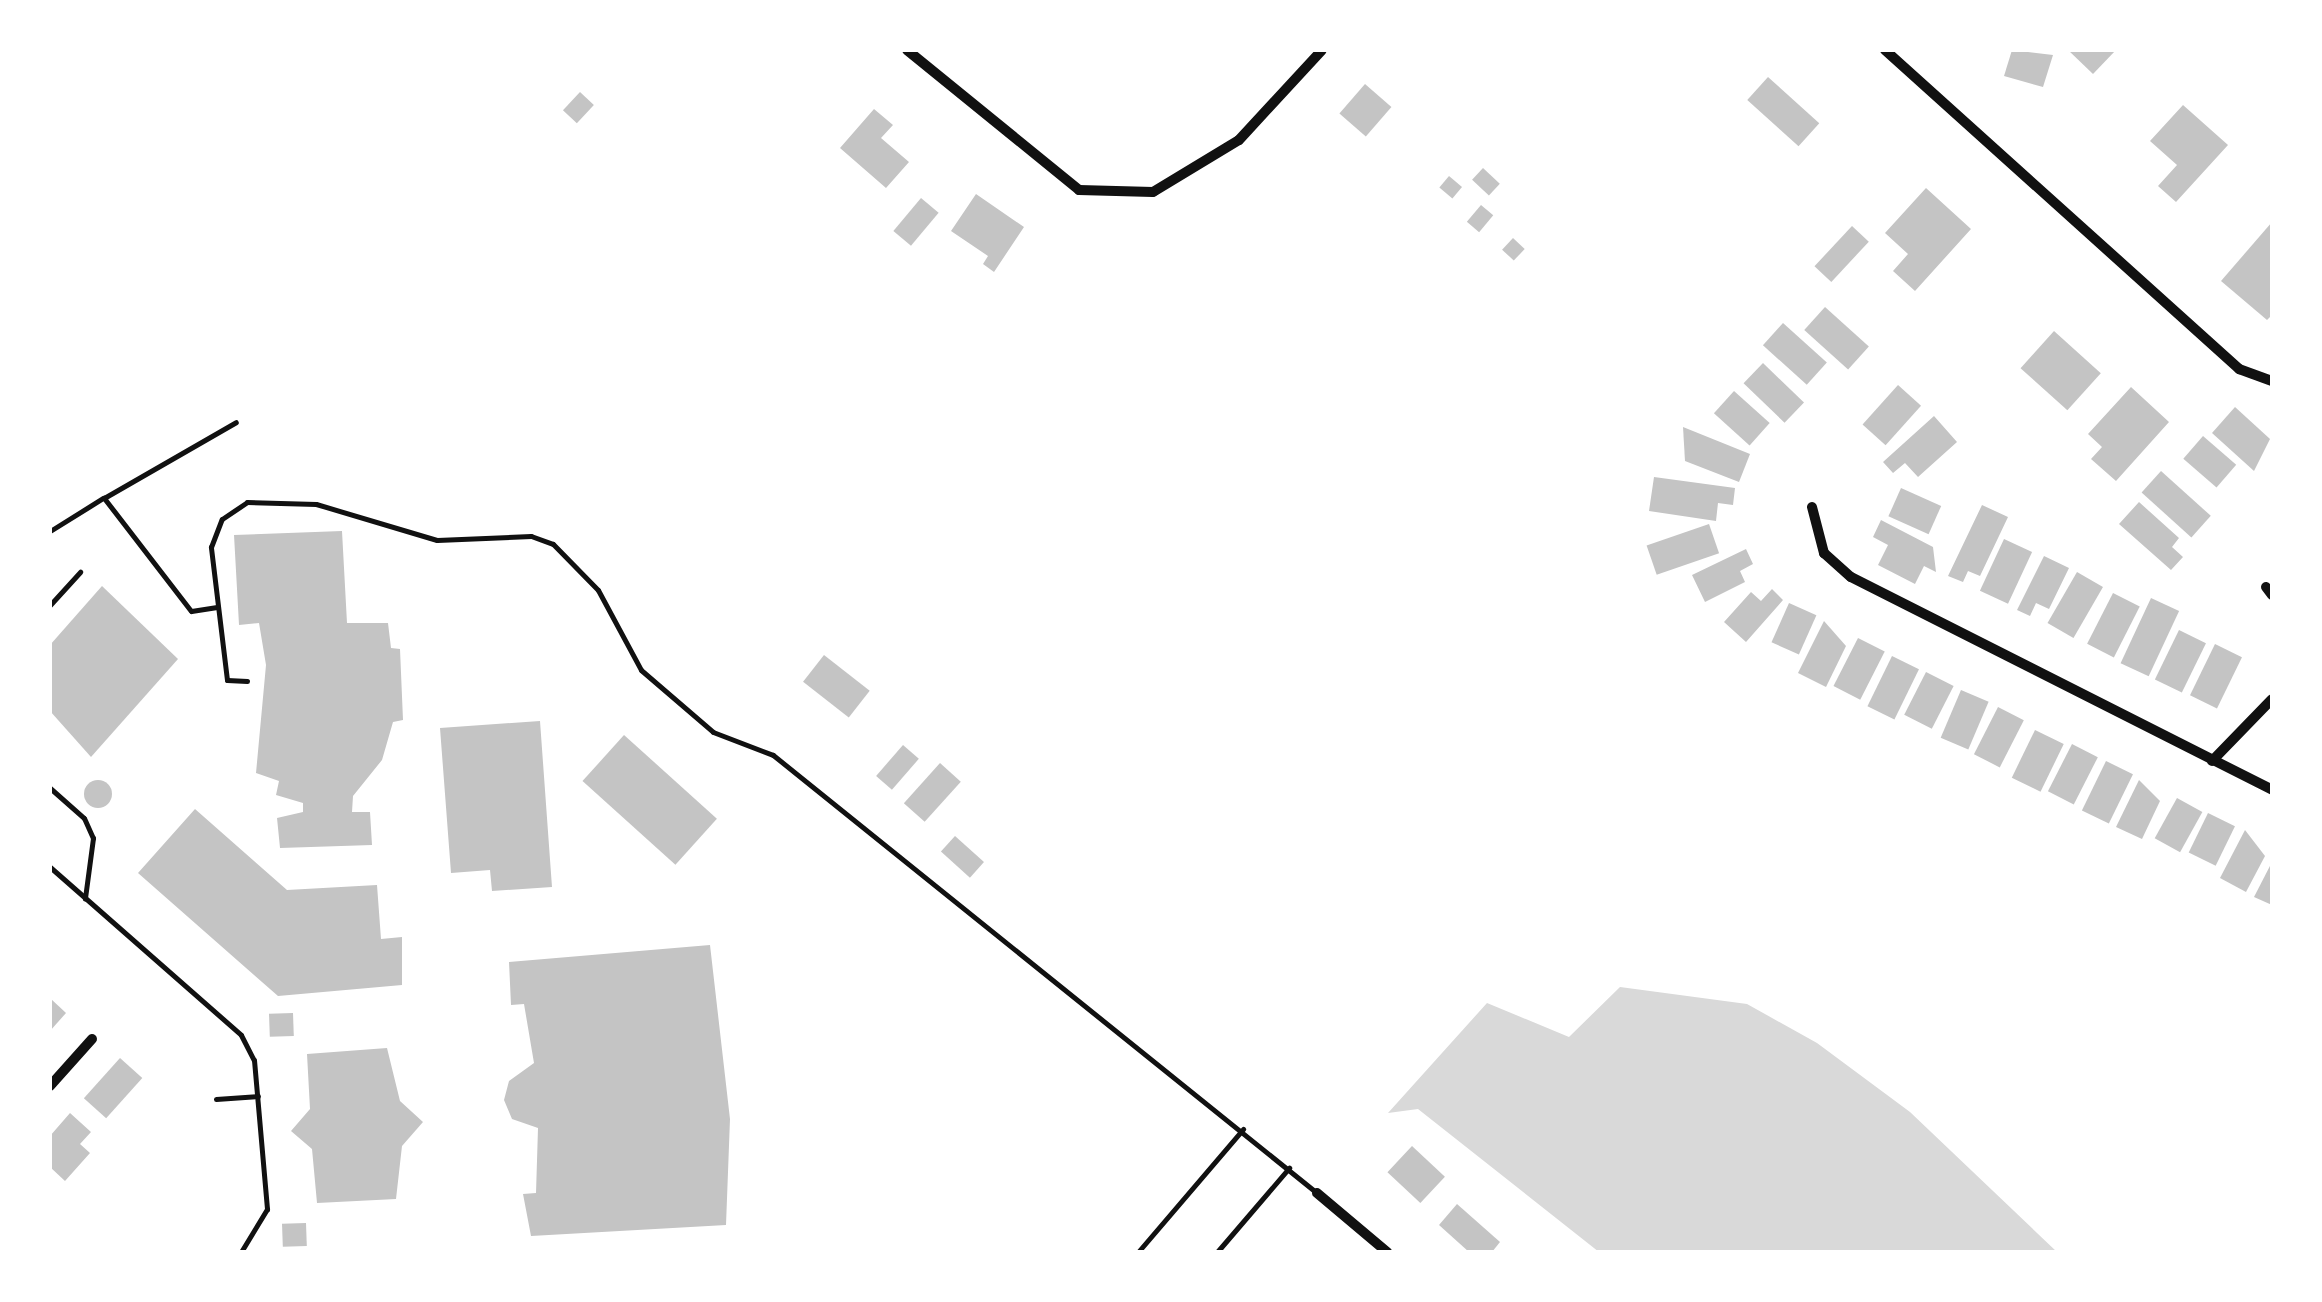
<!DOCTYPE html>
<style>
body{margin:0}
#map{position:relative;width:2322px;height:1302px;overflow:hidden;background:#fff;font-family:Ubuntu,sans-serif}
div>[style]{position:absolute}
.water>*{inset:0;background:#d9d9d9}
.building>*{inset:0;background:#c4c4c4;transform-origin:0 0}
.round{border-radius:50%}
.service>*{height:5px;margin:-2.5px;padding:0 2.5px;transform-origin:2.5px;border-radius:2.5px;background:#111}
.minor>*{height:10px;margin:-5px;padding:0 5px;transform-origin:5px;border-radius:5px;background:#111}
span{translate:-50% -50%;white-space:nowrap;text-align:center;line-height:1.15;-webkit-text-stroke:10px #fff;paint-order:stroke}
.frame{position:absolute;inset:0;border:52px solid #fff;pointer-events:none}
</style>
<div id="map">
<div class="water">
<div style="clip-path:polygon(1620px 987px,1747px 1004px,1817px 1043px,1910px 1112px,2057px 1252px,1599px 1252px,1418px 1109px,1388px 1113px,1487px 1003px,1569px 1037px)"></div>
</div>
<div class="building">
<div style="clip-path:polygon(2012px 50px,2053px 55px,2043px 87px,2004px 76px)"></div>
<div style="clip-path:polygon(2068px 50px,2116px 50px,2093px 74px)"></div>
<div style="left:1768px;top:77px;width:69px;height:31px;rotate:42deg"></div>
<div style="left:1365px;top:84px;width:35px;height:39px;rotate:41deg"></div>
<div style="left:580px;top:92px;width:19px;height:25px;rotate:43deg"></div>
<div style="clip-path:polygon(2183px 105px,2228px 145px,2176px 202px,2158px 186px,2177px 165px,2150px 141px)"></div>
<div style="clip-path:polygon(874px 109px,893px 125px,881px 138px,909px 162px,886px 188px,840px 148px)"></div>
<div style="left:1483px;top:168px;width:23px;height:16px;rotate:43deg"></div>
<div style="left:1449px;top:176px;width:17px;height:15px;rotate:40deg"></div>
<div style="clip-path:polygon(1926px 188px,1971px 229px,1915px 291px,1893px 271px,1908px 254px,1885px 233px)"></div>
<div style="clip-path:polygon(976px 194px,1024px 227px,994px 272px,983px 264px,988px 256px,951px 231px)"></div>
<div style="left:921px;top:198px;width:23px;height:43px;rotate:40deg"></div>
<div style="left:1481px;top:205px;width:16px;height:22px;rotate:40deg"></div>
<div style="clip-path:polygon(2272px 222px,2272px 315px,2267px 320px,2221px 281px)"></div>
<div style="left:1852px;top:226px;width:23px;height:55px;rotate:43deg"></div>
<div style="left:1513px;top:238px;width:16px;height:16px;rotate:43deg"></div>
<div style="left:1825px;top:307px;width:59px;height:31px;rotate:42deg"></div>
<div style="left:1783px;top:323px;width:59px;height:30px;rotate:42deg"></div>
<div style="left:2054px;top:331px;width:63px;height:50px;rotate:42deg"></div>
<div style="left:1763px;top:363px;width:57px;height:28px;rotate:44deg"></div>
<div style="left:1898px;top:385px;width:31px;height:53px;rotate:42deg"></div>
<div style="clip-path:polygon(2131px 387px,2169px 422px,2116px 481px,2091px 459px,2102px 447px,2088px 434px)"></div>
<div style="left:1734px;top:391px;width:48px;height:30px;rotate:42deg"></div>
<div style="clip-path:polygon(2235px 407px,2270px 439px,2254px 471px,2212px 433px)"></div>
<div style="clip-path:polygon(1934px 416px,1957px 442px,1918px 477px,1905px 463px,1893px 473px,1883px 462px)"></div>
<div style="clip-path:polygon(1683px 427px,1750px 454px,1739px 482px,1685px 461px)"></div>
<div style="left:2203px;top:436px;width:44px;height:30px;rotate:41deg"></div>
<div style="left:2161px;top:471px;width:67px;height:29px;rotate:42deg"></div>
<div style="clip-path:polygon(1654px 477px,1735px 488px,1733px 505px,1718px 503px,1716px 521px,1649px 511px)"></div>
<div style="left:1901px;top:488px;width:44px;height:31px;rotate:24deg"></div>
<div style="clip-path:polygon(2139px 502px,2179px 538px,2172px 547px,2183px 557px,2171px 570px,2119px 524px)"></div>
<div style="clip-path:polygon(1982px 505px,2008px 517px,1980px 576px,1968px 571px,1963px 582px,1948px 576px)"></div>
<div style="clip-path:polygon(1881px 520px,1933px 547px,1936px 572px,1924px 566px,1915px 584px,1878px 565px,1888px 545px,1873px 537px)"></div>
<div style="left:1709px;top:524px;width:31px;height:66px;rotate:71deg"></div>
<div style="clip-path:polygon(342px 531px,347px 623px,388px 623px,391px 648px,400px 649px,403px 720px,393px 722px,382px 760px,353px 796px,352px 812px,370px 812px,372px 845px,280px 848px,277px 818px,303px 812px,303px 803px,276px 795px,279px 781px,256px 773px,266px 665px,259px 623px,239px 625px,234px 535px)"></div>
<div style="left:2004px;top:539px;width:31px;height:57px;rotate:25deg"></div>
<div style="clip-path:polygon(1746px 549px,1753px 564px,1740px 571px,1745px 582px,1705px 602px,1692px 575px)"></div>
<div style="clip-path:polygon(2044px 556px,2069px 568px,2049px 609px,2036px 603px,2030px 616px,2017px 610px)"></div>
<div style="left:2077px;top:572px;width:30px;height:59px;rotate:30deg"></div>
<div style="clip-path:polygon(102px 586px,178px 659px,91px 757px,50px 711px,50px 645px)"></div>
<div style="clip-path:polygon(1772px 589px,1783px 600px,1746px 642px,1724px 622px,1751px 592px,1761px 601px)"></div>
<div style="left:2113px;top:593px;width:30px;height:57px;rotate:27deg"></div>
<div style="left:2151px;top:598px;width:31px;height:72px;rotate:25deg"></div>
<div style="left:1789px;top:603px;width:30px;height:43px;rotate:24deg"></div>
<div style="clip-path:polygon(1824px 621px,1846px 646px,1826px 687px,1798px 673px)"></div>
<div style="left:2179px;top:630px;width:30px;height:55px;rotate:26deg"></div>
<div style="left:1858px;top:638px;width:30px;height:54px;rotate:27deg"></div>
<div style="left:2215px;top:644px;width:30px;height:57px;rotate:26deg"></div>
<div style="left:824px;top:655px;width:58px;height:34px;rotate:38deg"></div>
<div style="left:1892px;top:656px;width:30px;height:56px;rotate:26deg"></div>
<div style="left:1926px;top:672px;width:31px;height:48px;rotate:27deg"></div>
<div style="left:1961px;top:690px;width:30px;height:52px;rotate:23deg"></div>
<div style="left:1998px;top:707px;width:29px;height:53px;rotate:27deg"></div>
<div style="clip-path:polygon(540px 721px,552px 887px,492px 891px,490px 870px,451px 873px,440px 728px)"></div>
<div style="left:2035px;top:730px;width:32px;height:53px;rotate:26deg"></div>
<div style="left:624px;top:735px;width:125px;height:62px;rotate:42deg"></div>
<div style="left:2072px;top:744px;width:29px;height:53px;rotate:27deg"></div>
<div style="left:903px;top:745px;width:21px;height:41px;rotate:41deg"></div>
<div style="left:2106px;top:761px;width:30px;height:55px;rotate:26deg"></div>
<div style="left:940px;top:763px;width:28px;height:54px;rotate:42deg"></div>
<div style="clip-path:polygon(2139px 780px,2160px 801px,2142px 839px,2116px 827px)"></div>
<div class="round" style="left:84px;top:780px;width:28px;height:28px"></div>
<div style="left:2177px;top:798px;width:29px;height:46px;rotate:29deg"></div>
<div style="clip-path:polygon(195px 809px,287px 890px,377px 885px,381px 939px,402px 937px,402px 985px,278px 996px,138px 873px)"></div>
<div style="left:2208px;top:813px;width:30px;height:44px;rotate:26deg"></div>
<div style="clip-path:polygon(2245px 830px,2265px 856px,2246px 892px,2220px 878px)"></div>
<div style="left:955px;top:836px;width:39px;height:21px;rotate:42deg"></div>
<div style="clip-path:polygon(2272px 862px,2272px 905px,2254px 897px)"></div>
<div style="clip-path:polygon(710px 945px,730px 1119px,726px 1225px,531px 1236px,523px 1194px,536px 1193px,538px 1128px,512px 1119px,504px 1100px,509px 1081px,534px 1063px,524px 1004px,511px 1005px,509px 962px)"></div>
<div style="clip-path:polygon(50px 998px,66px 1013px,50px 1031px)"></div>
<div style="left:293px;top:1013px;width:23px;height:24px;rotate:88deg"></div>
<div style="clip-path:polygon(387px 1048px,400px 1101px,423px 1122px,402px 1146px,396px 1199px,317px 1203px,312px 1149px,291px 1131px,310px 1109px,307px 1054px)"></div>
<div style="left:120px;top:1058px;width:30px;height:54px;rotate:42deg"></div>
<div style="clip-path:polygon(70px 1113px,91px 1132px,80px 1144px,90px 1153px,65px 1181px,50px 1167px,50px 1136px)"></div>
<div style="left:1412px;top:1146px;width:45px;height:36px;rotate:43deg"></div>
<div style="clip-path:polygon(1457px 1204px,1500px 1242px,1492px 1252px,1469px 1252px,1439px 1225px)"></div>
<div style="left:306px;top:1223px;width:23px;height:24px;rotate:88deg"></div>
</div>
<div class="service">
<div style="left:50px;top:531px;width:62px;rotate:-31.9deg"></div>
<div style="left:50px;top:605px;width:45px;rotate:-47.7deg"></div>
<div style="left:217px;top:607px;width:26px;rotate:171deg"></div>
<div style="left:191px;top:611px;width:143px;rotate:-127.6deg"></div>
<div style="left:104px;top:498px;width:152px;rotate:-29.9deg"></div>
<div style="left:247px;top:681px;width:20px;rotate:-177deg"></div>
<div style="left:227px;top:680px;width:134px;rotate:-96.9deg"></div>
<div style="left:211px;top:547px;width:30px;rotate:-69deg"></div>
<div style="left:222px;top:519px;width:30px;rotate:-34deg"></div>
<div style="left:247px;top:502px;width:69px;rotate:1.7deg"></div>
<div style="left:316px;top:504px;width:126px;rotate:16.6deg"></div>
<div style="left:437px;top:540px;width:94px;rotate:-2.4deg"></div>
<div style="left:531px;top:536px;width:23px;rotate:20deg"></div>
<div style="left:553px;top:544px;width:64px;rotate:45.6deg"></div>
<div style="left:598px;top:590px;width:91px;rotate:61.7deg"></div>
<div style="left:641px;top:670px;width:95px;rotate:40.7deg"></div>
<div style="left:713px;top:732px;width:64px;rotate:21deg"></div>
<div style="left:773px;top:755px;width:698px;rotate:38.84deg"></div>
<div style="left:50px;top:788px;width:45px;rotate:41.4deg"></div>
<div style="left:84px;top:818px;width:22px;rotate:66deg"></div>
<div style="left:93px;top:838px;width:61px;rotate:97.6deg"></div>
<div style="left:50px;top:867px;width:254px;rotate:41.3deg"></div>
<div style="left:241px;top:1035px;width:28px;rotate:63deg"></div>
<div style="left:254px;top:1060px;width:150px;rotate:85deg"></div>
<div style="left:267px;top:1209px;width:50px;rotate:121.2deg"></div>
<div style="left:216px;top:1099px;width:42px;rotate:-4.1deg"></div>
<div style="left:1138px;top:1252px;width:162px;rotate:-49.5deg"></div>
<div style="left:1217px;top:1252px;width:111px;rotate:-49.4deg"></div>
</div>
<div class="minor">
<div style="left:907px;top:50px;width:222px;rotate:39.1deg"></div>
<div style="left:1079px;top:190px;width:74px;rotate:1.5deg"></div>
<div style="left:1153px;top:192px;width:100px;rotate:-31.2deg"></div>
<div style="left:1239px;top:140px;width:122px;rotate:-47.3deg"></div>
<div style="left:1885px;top:50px;width:477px;rotate:42deg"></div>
<div style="left:2239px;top:369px;width:35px;rotate:20deg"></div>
<div style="left:1812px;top:507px;width:48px;rotate:75.4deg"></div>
<div style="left:1824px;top:553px;width:36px;rotate:42deg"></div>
<div style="left:1851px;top:577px;width:472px;rotate:26.8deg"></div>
<div style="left:2266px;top:587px;width:10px;rotate:53deg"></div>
<div style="left:2212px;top:761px;width:86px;rotate:-45.9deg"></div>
<div style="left:50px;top:1086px;width:63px;rotate:-48.2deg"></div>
<div style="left:1317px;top:1193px;width:92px;rotate:40.1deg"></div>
</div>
<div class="frame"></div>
</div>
